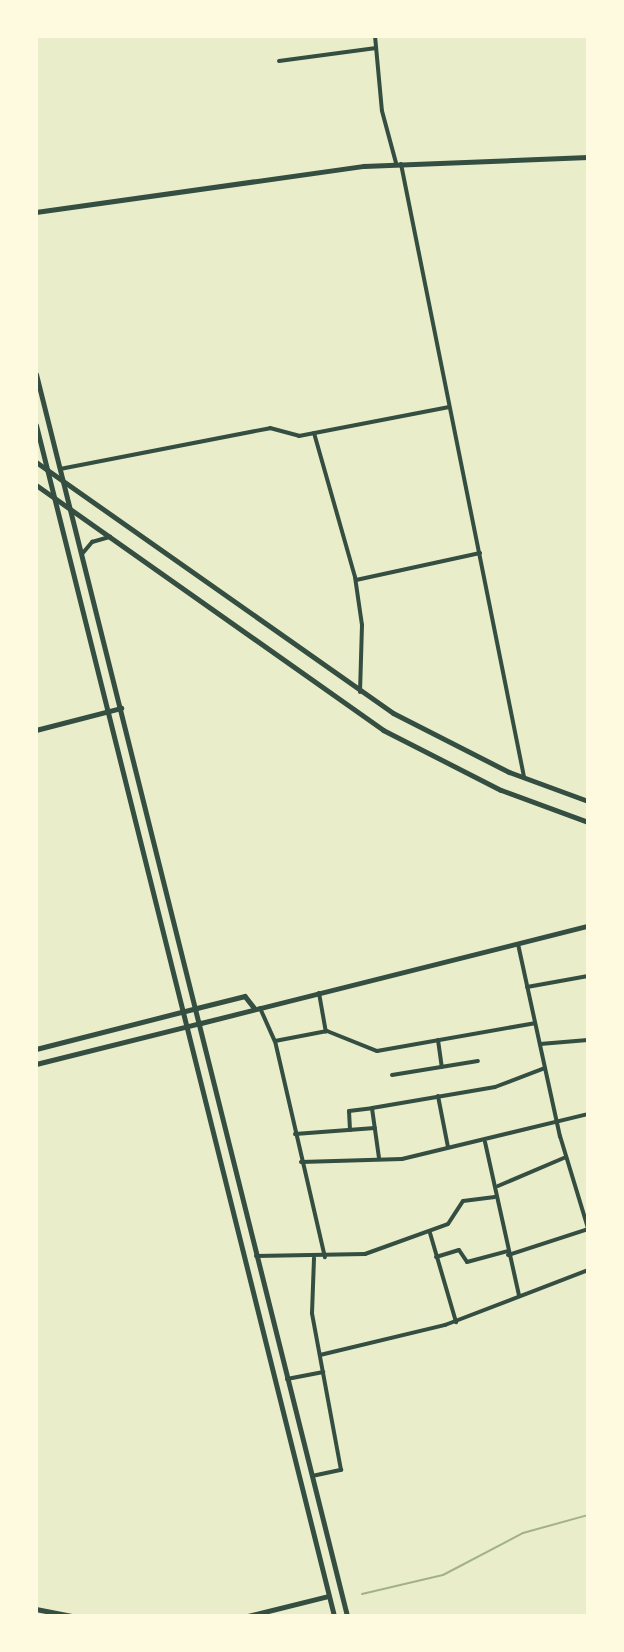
<!DOCTYPE html>
<style>
body{margin:0}
#map{position:relative;width:624px;height:1652px;overflow:hidden;background:#e9edc9;font-family:"Libre Baskerville",serif}
div>[style]{position:absolute}
.stream>*{height:2px;margin:-1px;padding:0 1px;transform-origin:1px;border-radius:1px;background:#a3b18a}
.minor>*{height:4px;margin:-2px;padding:0 2px;transform-origin:2px;border-radius:2px;background:#344e41}
.tertiary>*{height:4.5px;margin:-2.25px;padding:0 2.25px;transform-origin:2.25px;border-radius:2.25px;background:#344e41}
.secondary>*{height:5px;margin:-2.5px;padding:0 2.5px;transform-origin:2.5px;border-radius:2.5px;background:#344e41}
span{translate:-50% -50%;white-space:nowrap;text-align:center;line-height:1.15;-webkit-text-stroke:6px #fefae0;paint-order:stroke}
.frame{position:absolute;inset:0;border:38px solid #fefae0;pointer-events:none}
</style>
<div id="map">
<div class="stream">
<div style="left:362px;top:1594px;width:83px;rotate:-13.2deg"></div>
<div style="left:443px;top:1575px;width:90px;rotate:-27.7deg"></div>
<div style="left:523px;top:1533px;width:67px;rotate:-15.5deg"></div>
</div>
<div class="minor">
<div style="left:375px;top:36px;width:75px;rotate:84.7deg"></div>
<div style="left:382px;top:111px;width:54px;rotate:74.9deg"></div>
<div style="left:279px;top:61px;width:98px;rotate:-7.6deg"></div>
<div style="left:401px;top:164px;width:625px;rotate:78.65deg"></div>
<div style="left:314px;top:433px;width:150px;rotate:74.1deg"></div>
<div style="left:355px;top:577px;width:49px;rotate:81.7deg"></div>
<div style="left:362px;top:625px;width:67px;rotate:91.7deg"></div>
<div style="left:60px;top:469px;width:214px;rotate:-11deg"></div>
<div style="left:270px;top:428px;width:30px;rotate:15deg"></div>
<div style="left:299px;top:436px;width:153px;rotate:-10.9deg"></div>
<div style="left:82px;top:554px;width:16px;rotate:-50deg"></div>
<div style="left:92px;top:542px;width:19px;rotate:-16deg"></div>
<div style="left:356px;top:580px;width:127px;rotate:-12.3deg"></div>
<div style="left:518px;top:944px;width:197px;rotate:77.7deg"></div>
<div style="left:560px;top:1136px;width:96px;rotate:73.1deg"></div>
<div style="left:527px;top:987px;width:62px;rotate:-10.2deg"></div>
<div style="left:319px;top:993px;width:39px;rotate:80deg"></div>
<div style="left:260px;top:1008px;width:36px;rotate:66deg"></div>
<div style="left:275px;top:1041px;width:222px;rotate:77deg"></div>
<div style="left:438px;top:1040px;width:27px;rotate:82deg"></div>
<div style="left:275px;top:1041px;width:53px;rotate:-10.9deg"></div>
<div style="left:327px;top:1031px;width:54px;rotate:21.8deg"></div>
<div style="left:377px;top:1051px;width:160px;rotate:-10deg"></div>
<div style="left:540px;top:1044px;width:48px;rotate:-4.8deg"></div>
<div style="left:392px;top:1075px;width:87px;rotate:-9.2deg"></div>
<div style="left:438px;top:1096px;width:52px;rotate:78.9deg"></div>
<div style="left:350px;top:1130px;width:19px;rotate:-93deg"></div>
<div style="left:349px;top:1111px;width:23px;rotate:-7deg"></div>
<div style="left:295px;top:1134px;width:80px;rotate:-4.3deg"></div>
<div style="left:485px;top:1142px;width:157px;rotate:77.5deg"></div>
<div style="left:379px;top:1158px;width:50px;rotate:-98deg"></div>
<div style="left:372px;top:1108px;width:125px;rotate:-9.7deg"></div>
<div style="left:495px;top:1087px;width:53px;rotate:-20.8deg"></div>
<div style="left:301px;top:1162px;width:101px;rotate:-1.7deg"></div>
<div style="left:402px;top:1159px;width:191px;rotate:-13.6deg"></div>
<div style="left:498px;top:1186px;width:74px;rotate:-23.1deg"></div>
<div style="left:430px;top:1233px;width:93px;rotate:73.7deg"></div>
<div style="left:508px;top:1255px;width:84px;rotate:-18deg"></div>
<div style="left:256px;top:1256px;width:109px;rotate:-1.1deg"></div>
<div style="left:365px;top:1254px;width:88px;rotate:-19.9deg"></div>
<div style="left:448px;top:1224px;width:27px;rotate:-57deg"></div>
<div style="left:463px;top:1201px;width:32px;rotate:-7deg"></div>
<div style="left:436px;top:1257px;width:24px;rotate:-17deg"></div>
<div style="left:459px;top:1250px;width:14px;rotate:56deg"></div>
<div style="left:467px;top:1262px;width:42px;rotate:-15deg"></div>
<div style="left:320px;top:1355px;width:129px;rotate:-13.5deg"></div>
<div style="left:445px;top:1325px;width:153px;rotate:-21deg"></div>
<div style="left:287px;top:1379px;width:37px;rotate:-11deg"></div>
<div style="left:312px;top:1476px;width:30px;rotate:-12deg"></div>
<div style="left:341px;top:1470px;width:160px;rotate:-100.5deg"></div>
<div style="left:312px;top:1313px;width:55px;rotate:-87.9deg"></div>
</div>
<div class="tertiary">
<div style="left:36px;top:212px;width:331px;rotate:-8deg"></div>
<div style="left:364px;top:166px;width:224px;rotate:-2.3deg"></div>
<div style="left:36px;top:730px;width:88px;rotate:-14.5deg"></div>
<div style="left:197px;top:1008px;width:49px;rotate:-14deg"></div>
<div style="left:245px;top:996px;width:16px;rotate:52deg"></div>
<div style="left:201px;top:1023px;width:399px;rotate:-14.1deg"></div>
<div style="left:36px;top:1609px;width:36px;rotate:11deg"></div>
<div style="left:248px;top:1616px;width:83px;rotate:-13.9deg"></div>
</div>
<div class="secondary">
<div style="left:36px;top:374px;width:1280px;rotate:75.94deg"></div>
<div style="left:36px;top:425px;width:1228px;rotate:75.95deg"></div>
<div style="left:36px;top:462px;width:436px;rotate:35.1deg"></div>
<div style="left:393px;top:713px;width:130px;rotate:27deg"></div>
<div style="left:509px;top:772px;width:84px;rotate:20.2deg"></div>
<div style="left:36px;top:485px;width:425px;rotate:35.2deg"></div>
<div style="left:383px;top:730px;width:132px;rotate:27deg"></div>
<div style="left:501px;top:790px;width:93px;rotate:20.2deg"></div>
<div style="left:36px;top:1049px;width:166px;rotate:-14.3deg"></div>
<div style="left:36px;top:1064px;width:170px;rotate:-14deg"></div>
</div>
<div class="frame"></div>
</div>
